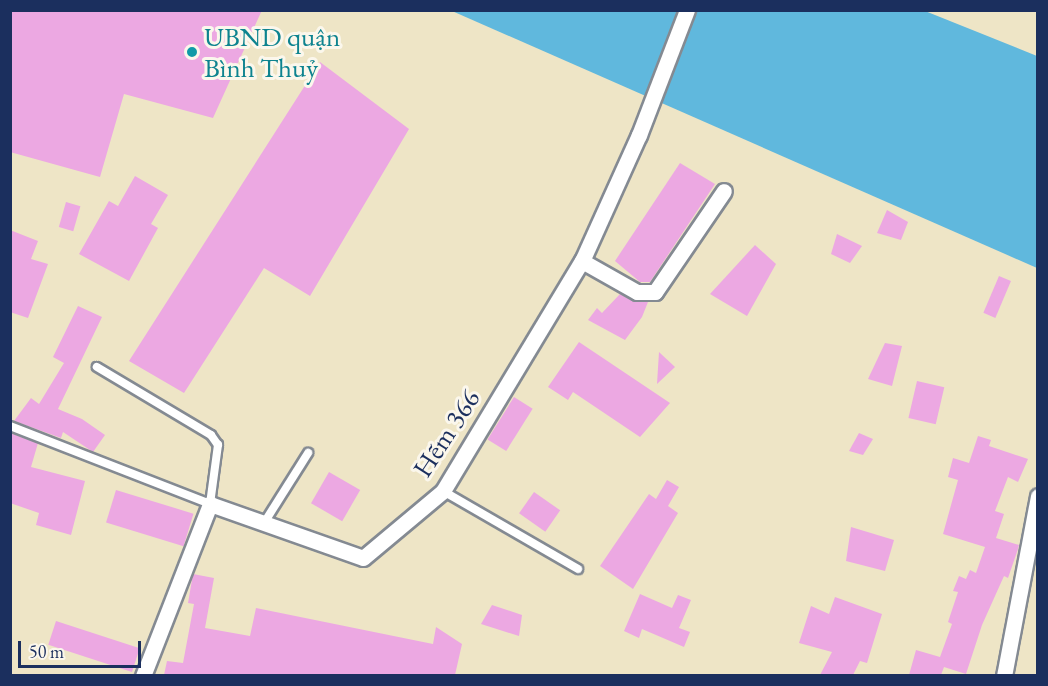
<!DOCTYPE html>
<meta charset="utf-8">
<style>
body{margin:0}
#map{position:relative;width:1048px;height:686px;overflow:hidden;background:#eee5c6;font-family:"EB Garamond",serif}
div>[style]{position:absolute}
.water>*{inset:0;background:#60b8dd}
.building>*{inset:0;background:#eca8e2;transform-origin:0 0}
.roads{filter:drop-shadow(2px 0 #848a92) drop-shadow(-2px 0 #848a92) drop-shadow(0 2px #848a92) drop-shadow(0 -2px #848a92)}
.service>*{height:8px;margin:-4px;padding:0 4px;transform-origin:4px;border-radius:4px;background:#fff}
.minor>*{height:15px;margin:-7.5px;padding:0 7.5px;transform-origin:7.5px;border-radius:7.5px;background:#fff}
.dots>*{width:16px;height:16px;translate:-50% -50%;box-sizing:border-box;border:3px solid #fbf7ec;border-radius:50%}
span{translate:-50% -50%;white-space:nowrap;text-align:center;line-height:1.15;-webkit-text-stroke:6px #fbf7ec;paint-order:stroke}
.culture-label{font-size:27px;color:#0d838f}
.left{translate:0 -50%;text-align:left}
.street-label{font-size:27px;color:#1b2f5e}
.frame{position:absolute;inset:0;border:12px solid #1b2f5e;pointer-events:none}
.scale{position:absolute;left:18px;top:641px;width:123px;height:27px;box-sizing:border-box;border:3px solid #1b2f5e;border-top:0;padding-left:8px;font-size:18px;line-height:21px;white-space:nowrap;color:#1b2f5e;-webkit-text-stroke:4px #fbf7ec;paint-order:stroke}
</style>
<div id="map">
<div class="water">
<div style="clip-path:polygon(452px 11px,925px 11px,1037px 56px,1037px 268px)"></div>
</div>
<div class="building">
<div style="clip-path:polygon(10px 10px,262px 10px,213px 118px,124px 94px,100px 177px,10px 152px)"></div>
<div style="clip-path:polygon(320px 62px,409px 129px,310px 296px,264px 268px,184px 393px,129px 361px)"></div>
<div style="clip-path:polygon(680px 163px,715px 184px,650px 282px,640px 282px,615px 261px)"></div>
<div style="clip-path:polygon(135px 176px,168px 195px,151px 224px,158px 228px,129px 281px,79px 254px,109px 201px,118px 206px)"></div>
<div style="left:66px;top:202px;width:15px;height:26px;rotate:16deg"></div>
<div style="clip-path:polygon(887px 210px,908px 222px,901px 240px,877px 233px)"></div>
<div style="clip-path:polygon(10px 230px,38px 241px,31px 259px,48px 264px,28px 318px,10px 312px)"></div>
<div style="clip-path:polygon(837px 234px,862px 246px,850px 263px,831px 254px)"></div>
<div style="clip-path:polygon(755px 245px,776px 264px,747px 316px,710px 294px)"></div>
<div style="left:999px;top:276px;width:13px;height:40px;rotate:23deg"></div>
<div style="clip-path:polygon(620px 294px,633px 301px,648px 302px,642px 317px,625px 340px,588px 320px,597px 308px,602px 313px)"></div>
<div style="clip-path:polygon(78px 306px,102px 317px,58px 409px,82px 419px,105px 435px,93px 452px,63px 432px,61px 438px,14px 421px,31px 398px,39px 404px,64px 363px,53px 357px)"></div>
<div style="clip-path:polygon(579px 342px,670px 403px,640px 437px,573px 392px,568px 400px,548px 387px)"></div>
<div style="clip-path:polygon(885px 343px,902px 346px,892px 386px,868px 379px)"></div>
<div style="clip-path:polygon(659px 352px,675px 367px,657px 384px)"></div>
<div style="left:917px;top:381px;width:28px;height:38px;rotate:13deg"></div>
<div style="left:514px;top:397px;width:22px;height:50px;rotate:32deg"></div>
<div style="clip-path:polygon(10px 433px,38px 443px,31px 467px,85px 481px,71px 535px,36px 525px,39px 513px,10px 503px)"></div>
<div style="clip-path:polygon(859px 433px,873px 439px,863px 455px,849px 451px)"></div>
<div style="clip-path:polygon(978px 436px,991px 440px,989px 446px,1028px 459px,1018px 482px,1008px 477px,995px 511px,1004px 514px,996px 538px,1019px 545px,1018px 549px,1008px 578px,1004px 576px,982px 625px,966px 674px,944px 667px,941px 675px,909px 675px,916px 650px,940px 657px,952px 624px,948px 622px,958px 592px,953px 591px,959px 576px,966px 579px,970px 570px,976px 573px,985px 547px,943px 534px,958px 480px,948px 477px,953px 458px,969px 463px)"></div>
<div style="left:329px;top:472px;width:36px;height:36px;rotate:30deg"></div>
<div style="clip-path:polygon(667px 480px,679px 487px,668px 506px,678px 513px,633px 589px,600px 566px,649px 494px,656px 499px)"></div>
<div style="left:116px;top:490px;width:81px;height:34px;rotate:17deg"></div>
<div style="left:534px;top:492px;width:32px;height:26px;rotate:35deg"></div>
<div style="clip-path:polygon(851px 527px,894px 540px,885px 571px,846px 561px)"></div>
<div style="clip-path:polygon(193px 574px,214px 578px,205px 628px,250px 636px,256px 608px,433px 644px,436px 627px,462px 644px,455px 675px,164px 675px,167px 661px,183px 663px,194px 604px,188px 603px)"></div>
<div style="clip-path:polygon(640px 594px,672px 608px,678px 595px,691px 600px,679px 628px,690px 632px,684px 647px,642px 629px,639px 638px,624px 631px)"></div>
<div style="clip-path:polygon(835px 597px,882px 614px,867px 663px,860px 661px,853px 675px,820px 675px,832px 652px,799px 643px,811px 606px,829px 614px)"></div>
<div style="clip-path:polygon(492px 605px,522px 615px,519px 636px,481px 624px)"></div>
<div style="left:56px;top:621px;width:88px;height:25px;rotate:18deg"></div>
</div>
<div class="roads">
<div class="service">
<div style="left:10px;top:426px;width:215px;rotate:21.3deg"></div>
<div style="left:210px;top:504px;width:60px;rotate:-82.3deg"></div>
<div style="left:218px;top:445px;width:12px;rotate:-125deg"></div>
<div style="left:211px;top:435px;width:133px;rotate:-149.2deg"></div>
<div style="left:443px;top:491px;width:156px;rotate:30deg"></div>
<div style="left:264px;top:523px;width:83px;rotate:-57.8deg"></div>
</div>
<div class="minor">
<div style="left:582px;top:261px;width:63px;rotate:29.4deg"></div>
<div style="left:637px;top:292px;width:18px"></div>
<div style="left:655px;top:292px;width:122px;rotate:-55.7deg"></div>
<div style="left:143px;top:676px;width:185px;rotate:-68.7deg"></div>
<div style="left:210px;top:504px;width:162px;rotate:19.4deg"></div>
<div style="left:363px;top:558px;width:104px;rotate:-39.9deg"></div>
<div style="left:443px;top:491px;width:269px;rotate:-58.9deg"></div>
<div style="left:582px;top:261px;width:138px;rotate:-65.7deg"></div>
<div style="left:639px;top:135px;width:134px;rotate:-69deg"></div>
<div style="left:1004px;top:676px;width:183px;rotate:-79.3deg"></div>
</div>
</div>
<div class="dots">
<div style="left:192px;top:52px;background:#0f9aa8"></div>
</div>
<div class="culture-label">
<span class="left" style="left:204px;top:52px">UBND quận<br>Bình Thuỷ</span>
</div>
<div class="street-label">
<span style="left:446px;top:433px;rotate:-57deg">Hẽm 366</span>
</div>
<div class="frame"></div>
<div class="scale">50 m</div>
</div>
